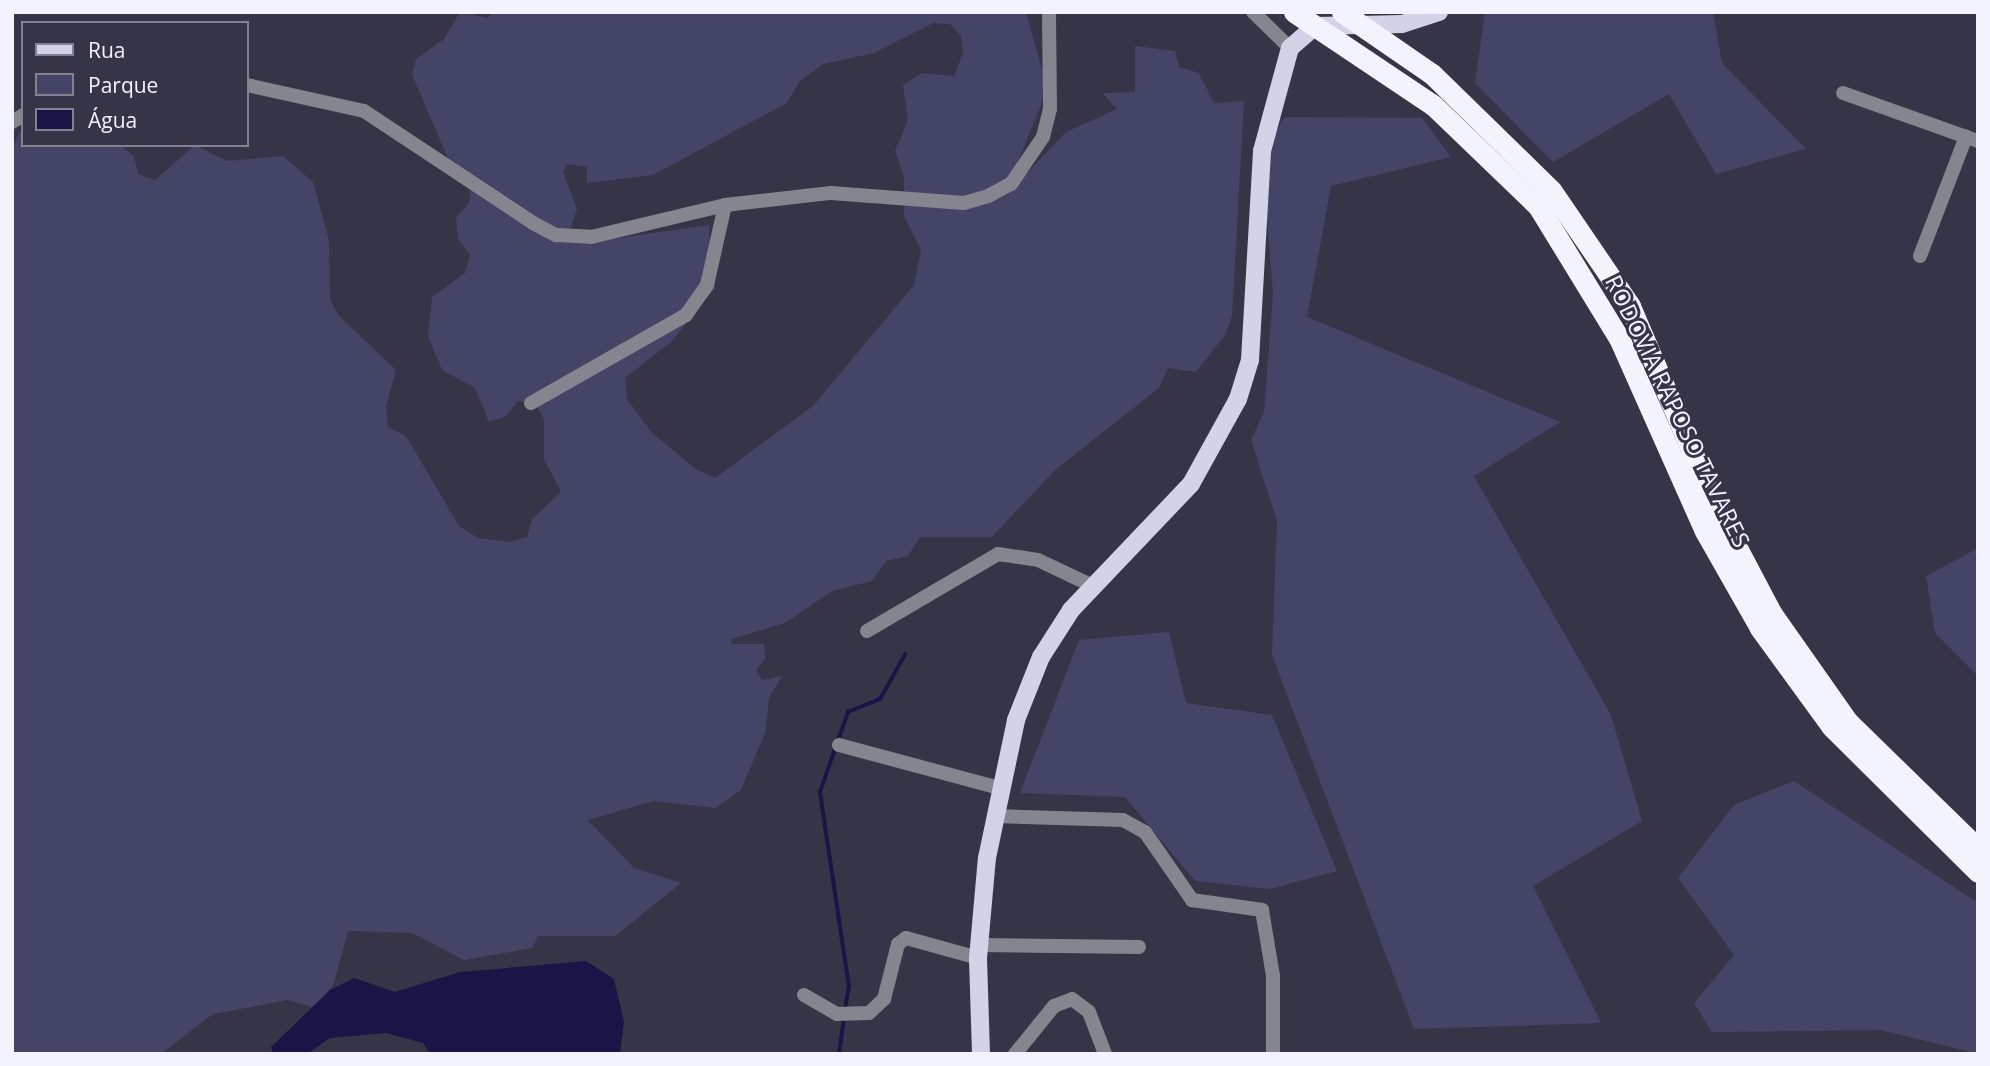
<!DOCTYPE html>
<meta charset="utf-8">
<style>
body{margin:0}
#map{position:relative;width:1990px;height:1066px;overflow:hidden;background:#353547;font-family:"Open Sans",sans-serif}
div>[style]{position:absolute}
.green>*{inset:0;background:#444467}
.water>*{inset:0;background:#1b1446}
.stream>*{height:3.5px;margin:-1.75px;padding:0 1.75px;transform-origin:1.75px;border-radius:1.75px;background:#1b1446}
.street>*{height:14px;margin:-7px;padding:0 7px;transform-origin:7px;border-radius:7px;background:#85858f}
.primary>*{height:18px;margin:-9px;padding:0 9px;transform-origin:9px;border-radius:9px;background:#d2d3e6}
.highway>*{height:21px;margin:-10.5px;padding:0 10.5px;transform-origin:10.5px;border-radius:10.5px;background:#f2f3fc}
.highway-bridge>*{height:21px;margin:-10.5px;padding:0 10.5px;transform-origin:10.5px;border-radius:10.5px;background:#f2f3fc}
span{translate:-50% -50%;white-space:nowrap;text-align:center;line-height:1.15;-webkit-text-stroke:6px #353547;paint-order:stroke}
.street-label{font-size:23px;color:#f2f3ff}
.frame{position:absolute;inset:0;border:14px solid #f2f3ff;pointer-events:none}
.legend{position:absolute;left:21px;top:21px;width:228px;height:126px;box-sizing:border-box;background:#353547;border:2px solid #818191;margin:0;padding:9px 12px;list-style:none;font-size:21px;color:#f2f3ff}
.legend li{display:flex;align-items:center;gap:14px;height:35px}
.legend b{width:35px;border:2px solid #818191}
</style>
<div id="map">
<div class="green">
<div style="clip-path:polygon(evenodd,460px 12px,487px 18px,492px 12px,1026px 12px,1044px 77px,1041px 105px,1015px 169px,1026px 174px,1066px 132px,1117px 109px,1102px 93px,1135px 92px,1135px 46px,1175px 51px,1179px 67px,1199px 73px,1214px 103px,1244px 101px,1232px 316px,1225px 335px,1196px 372px,1168px 368px,1159px 388px,1055px 470px,992px 537px,920px 537px,908px 556px,886px 561px,872px 581px,832px 591px,785px 623px,732px 639px,731px 644px,764px 644px,765px 659px,756px 670px,762px 680px,782px 676px,769px 698px,765px 733px,741px 790px,715px 808px,653px 801px,588px 820px,634px 868px,681px 883px,615px 936px,538px 936px,532px 948px,464px 960px,412px 933px,348px 931px,334px 983px,316px 1008px,288px 1000px,213px 1014px,161px 1054px,12px 1054px,12px 150px,17px 137px,23px 128px,23px 145px,122px 147px,134px 156px,138px 174px,155px 180px,195px 145px,227px 161px,283px 156px,313px 182px,329px 240px,330px 299px,339px 316px,396px 370px,386px 406px,388px 427px,406px 436px,459px 526px,478px 538px,510px 542px,527px 537px,532px 519px,561px 492px,544px 459px,544px 420px,536px 403px,518px 401px,506px 416px,489px 422px,475px 388px,442px 370px,428px 336px,432px 297px,465px 273px,470px 255px,458px 239px,456px 218px,469px 203px,471px 185px,447px 156px,412px 75px,416px 59px,444px 39px,460px 12px,933px 23px,950px 24px,961px 36px,963px 53px,954px 76px,922px 73px,903px 85px,908px 120px,895px 151px,904px 177px,904px 216px,921px 250px,914px 285px,813px 406px,715px 478px,696px 469px,651px 432px,627px 399px,625px 378px,671px 342px,716px 287px,711px 286px,709px 225px,590px 242px,570px 230px,577px 209px,563px 172px,567px 164px,587px 167px,587px 183px,653px 175px,787px 103px,799px 82px,823px 64px,874px 53px,933px 23px)"></div>
<div style="clip-path:polygon(1485px 12px,1713px 12px,1722px 63px,1806px 149px,1716px 174px,1669px 94px,1553px 162px,1475px 83px)"></div>
<div style="clip-path:polygon(1285px 117px,1422px 118px,1451px 157px,1331px 186px,1307px 317px,1560px 422px,1474px 476px,1611px 715px,1642px 821px,1533px 886px,1601px 1023px,1414px 1029px,1272px 655px,1277px 521px,1251px 440px,1264px 412px,1273px 294px,1262px 151px)"></div>
<div style="clip-path:polygon(1978px 548px,1978px 676px,1935px 633px,1926px 576px)"></div>
<div style="clip-path:polygon(1169px 632px,1186px 703px,1272px 715px,1337px 871px,1270px 889px,1195px 881px,1125px 797px,1020px 793px,1079px 640px)"></div>
<div style="clip-path:polygon(1794px 781px,1978px 903px,1978px 1054px,1880px 1030px,1712px 1032px,1694px 1003px,1734px 955px,1678px 878px,1734px 805px)"></div>
</div>
<div class="water">
<div style="clip-path:polygon(586px 961px,614px 979px,624px 1022px,620px 1054px,430px 1054px,423px 1043px,386px 1033px,330px 1038px,307px 1054px,273px 1054px,271px 1047px,330px 990px,354px 978px,395px 992px,460px 972px)"></div>
</div>
<div class="stream">
<div style="left:845px;top:1009px;width:22px;rotate:-80deg"></div>
<div style="left:849px;top:987px;width:197px;rotate:-98.5deg"></div>
<div style="left:820px;top:792px;width:85px;rotate:-70.7deg"></div>
<div style="left:848px;top:712px;width:35px;rotate:-22deg"></div>
<div style="left:880px;top:699px;width:51px;rotate:-60.4deg"></div>
<div style="left:839px;top:1054px;width:37px;rotate:-82deg"></div>
</div>
<div class="street">
<div style="left:1253px;top:12px;width:52px;rotate:44.2deg"></div>
<div style="left:247px;top:85px;width:120px;rotate:12.5deg"></div>
<div style="left:364px;top:111px;width:203px;rotate:33.5deg"></div>
<div style="left:533px;top:223px;width:26px;rotate:28deg"></div>
<div style="left:556px;top:235px;width:35px;rotate:3deg"></div>
<div style="left:591px;top:237px;width:138px;rotate:-13.4deg"></div>
<div style="left:725px;top:205px;width:107px;rotate:-6.5deg"></div>
<div style="left:831px;top:193px;width:133px;rotate:4.3deg"></div>
<div style="left:964px;top:203px;width:25px;rotate:-16deg"></div>
<div style="left:988px;top:196px;width:26px;rotate:-28deg"></div>
<div style="left:1011px;top:184px;width:57px;rotate:-55.8deg"></div>
<div style="left:1043px;top:137px;width:29px;rotate:-76deg"></div>
<div style="left:1050px;top:109px;width:97px;rotate:-90.6deg"></div>
<div style="left:1843px;top:93px;width:143px;rotate:19.6deg"></div>
<div style="left:12px;top:122px;width:13px;rotate:-32deg"></div>
<div style="left:1920px;top:256px;width:128px;rotate:-68.9deg"></div>
<div style="left:531px;top:403px;width:178px;rotate:-29.6deg"></div>
<div style="left:686px;top:315px;width:37px;rotate:-55deg"></div>
<div style="left:707px;top:285px;width:82px;rotate:-77.3deg"></div>
<div style="left:867px;top:631px;width:152px;rotate:-30.4deg"></div>
<div style="left:998px;top:554px;width:40px;rotate:8.5deg"></div>
<div style="left:1038px;top:560px;width:61px;rotate:25.3deg"></div>
<div style="left:839px;top:745px;width:167px;rotate:15deg"></div>
<div style="left:994px;top:816px;width:129px;rotate:1.8deg"></div>
<div style="left:1123px;top:820px;width:25px;rotate:29deg"></div>
<div style="left:1145px;top:832px;width:83px;rotate:55.3deg"></div>
<div style="left:1192px;top:900px;width:71px;rotate:8.1deg"></div>
<div style="left:1262px;top:910px;width:67px;rotate:80.5deg"></div>
<div style="left:1273px;top:976px;width:78px;rotate:90deg"></div>
<div style="left:979px;top:945px;width:160px;rotate:0.7deg"></div>
<div style="left:804px;top:995px;width:38px;rotate:30deg"></div>
<div style="left:837px;top:1014px;width:32px;rotate:-2deg"></div>
<div style="left:869px;top:1013px;width:21px;rotate:-43deg"></div>
<div style="left:884px;top:999px;width:57px;rotate:-75.7deg"></div>
<div style="left:898px;top:944px;width:10px;rotate:-37deg"></div>
<div style="left:906px;top:938px;width:75px;rotate:15.5deg"></div>
<div style="left:1015px;top:1054px;width:62px;rotate:-50.9deg"></div>
<div style="left:1054px;top:1006px;width:19px;rotate:-21deg"></div>
<div style="left:1072px;top:999px;width:21px;rotate:37deg"></div>
<div style="left:1089px;top:1012px;width:45px;rotate:69.1deg"></div>
</div>
<div class="primary">
<div style="left:981px;top:1054px;width:96px;rotate:-91.8deg"></div>
<div style="left:978px;top:958px;width:100px;rotate:-84.9deg"></div>
<div style="left:987px;top:858px;width:141px;rotate:-78.1deg"></div>
<div style="left:1016px;top:720px;width:68px;rotate:-68.4deg"></div>
<div style="left:1041px;top:657px;width:56px;rotate:-57.4deg"></div>
<div style="left:1071px;top:610px;width:174px;rotate:-46.4deg"></div>
<div style="left:1191px;top:484px;width:97px;rotate:-61.1deg"></div>
<div style="left:1238px;top:399px;width:41px;rotate:-72.9deg"></div>
<div style="left:1250px;top:360px;width:209px;rotate:-86.7deg"></div>
<div style="left:1262px;top:151px;width:107px;rotate:-74.8deg"></div>
<div style="left:1290px;top:48px;width:33px;rotate:-41deg"></div>
<div style="left:1315px;top:26px;width:87px;rotate:-1.3deg"></div>
<div style="left:1402px;top:24px;width:39px;rotate:-18deg"></div>
</div>
<div class="highway">
<div style="left:1551px;top:190px;width:140px;rotate:55.7deg"></div>
<div style="left:1630px;top:306px;width:220px;rotate:66.9deg"></div>
<div style="left:1716px;top:508px;width:120px;rotate:62.2deg"></div>
<div style="left:1772px;top:614px;width:132px;rotate:54.9deg"></div>
<div style="left:1848px;top:722px;width:182px;rotate:44.3deg"></div>
<div style="left:1538px;top:206px;width:155px;rotate:58.5deg"></div>
<div style="left:1619px;top:338px;width:211px;rotate:66deg"></div>
<div style="left:1705px;top:531px;width:112px;rotate:60.4deg"></div>
<div style="left:1760px;top:628px;width:122px;rotate:54deg"></div>
<div style="left:1832px;top:727px;width:206px;rotate:44.8deg"></div>
</div>
<div class="highway-bridge">
<div style="left:1294px;top:12px;width:167px;rotate:33.8deg"></div>
<div style="left:1433px;top:105px;width:146px;rotate:43.9deg"></div>
<div style="left:1342px;top:12px;width:109px;rotate:34.6deg"></div>
<div style="left:1432px;top:74px;width:166px;rotate:44.3deg"></div>
</div>
<div class="street-label">
<span style="left:1678px;top:411px;rotate:64deg">RODOVIA RAPOSO TAVARES</span>
</div>
<div class="frame"></div>
<ul class="legend">
<li><b style="height:9px;background:#d2d3e6"></b>Rua</li>
<li><b style="height:19px;background:#444467"></b>Parque</li>
<li><b style="height:19px;background:#1b1446"></b>Água</li>
</ul>
</div>
